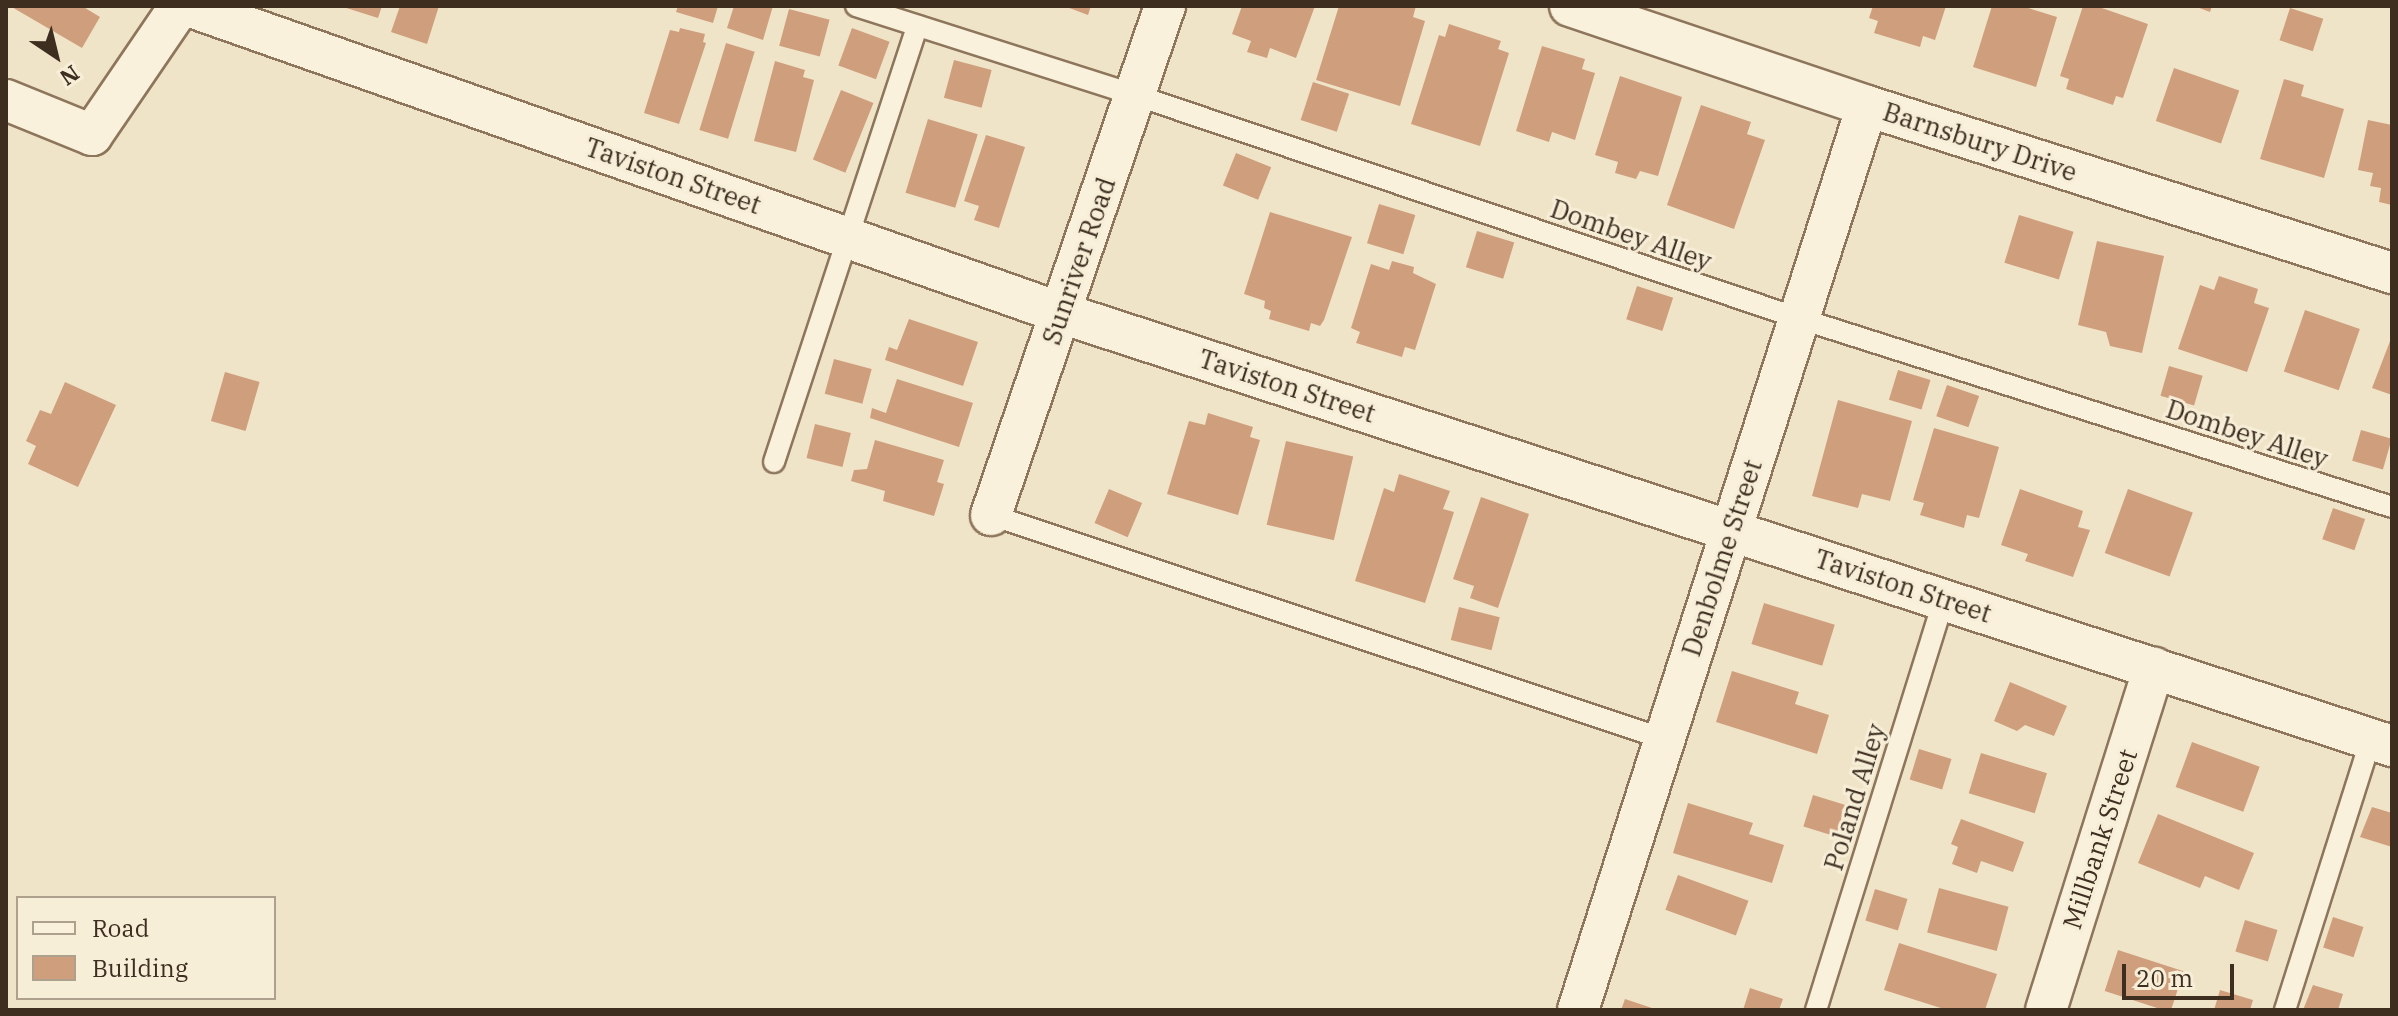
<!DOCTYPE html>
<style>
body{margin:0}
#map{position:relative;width:2398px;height:1016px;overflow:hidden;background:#f0e4c8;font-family:"IBM Plex Serif",serif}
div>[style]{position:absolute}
.building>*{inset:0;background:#cf9f7d;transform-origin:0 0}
.roads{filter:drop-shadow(2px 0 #8d765c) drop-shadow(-2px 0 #8d765c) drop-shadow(0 2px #8d765c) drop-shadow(0 -2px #8d765c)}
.lane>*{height:20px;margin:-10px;padding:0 10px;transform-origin:10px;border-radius:10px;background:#faf1dc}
.street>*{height:40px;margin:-20px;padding:0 20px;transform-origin:20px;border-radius:20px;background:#faf1dc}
span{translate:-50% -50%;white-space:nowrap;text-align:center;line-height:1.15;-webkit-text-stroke:6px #f7eed8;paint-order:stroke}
.street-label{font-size:26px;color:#3d2e20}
.frame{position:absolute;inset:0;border:8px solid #3d2e20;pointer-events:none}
.legend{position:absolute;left:16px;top:896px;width:260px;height:104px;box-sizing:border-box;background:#f7eed8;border:2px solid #ada18e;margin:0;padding:10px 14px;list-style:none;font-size:24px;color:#3d2e20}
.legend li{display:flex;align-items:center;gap:16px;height:40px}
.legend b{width:40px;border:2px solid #ada18e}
.north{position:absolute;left:16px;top:16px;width:80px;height:80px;-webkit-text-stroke:6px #f7eed8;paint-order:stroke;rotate:145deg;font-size:22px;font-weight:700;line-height:32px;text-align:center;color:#3d2e20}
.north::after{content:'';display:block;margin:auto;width:28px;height:36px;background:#3d2e20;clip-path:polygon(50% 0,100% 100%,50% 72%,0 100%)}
.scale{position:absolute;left:2122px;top:964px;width:112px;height:36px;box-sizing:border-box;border:4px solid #3d2e20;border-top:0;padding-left:10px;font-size:24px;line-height:28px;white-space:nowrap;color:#3d2e20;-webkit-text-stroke:6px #f7eed8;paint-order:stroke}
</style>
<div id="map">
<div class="building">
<div style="clip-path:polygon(10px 6px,82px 6px,100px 17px,82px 48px)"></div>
<div style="clip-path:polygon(340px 6px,382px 6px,378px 18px)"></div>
<div style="clip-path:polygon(400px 6px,439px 6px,427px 44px,391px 32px)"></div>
<div style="clip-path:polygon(678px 6px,718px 6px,713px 23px,676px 12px)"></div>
<div style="clip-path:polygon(734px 6px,773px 6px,763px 40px,727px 28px)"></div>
<div style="clip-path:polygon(1064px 6px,1091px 6px,1088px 15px)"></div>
<div style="clip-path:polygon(1242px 6px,1315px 6px,1296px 58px,1270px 48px,1267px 58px,1247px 52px,1251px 41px,1232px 34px)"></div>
<div style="clip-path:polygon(1339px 6px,1416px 6px,1413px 17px,1425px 21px,1400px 106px,1316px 80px)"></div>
<div style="clip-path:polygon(1873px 6px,1946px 6px,1935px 40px,1923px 36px,1920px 47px,1874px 33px,1878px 21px,1869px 18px)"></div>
<div style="clip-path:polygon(1992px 6px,2022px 6px,2057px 17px,2036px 87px,1973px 67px)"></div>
<div style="clip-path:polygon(2083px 6px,2096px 6px,2148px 24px,2123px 98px,2116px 96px,2113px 105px,2066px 89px,2069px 79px,2060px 76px)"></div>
<div style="clip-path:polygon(2194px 6px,2212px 6px,2210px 12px)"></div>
<div style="left:2290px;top:8px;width:35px;height:34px;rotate:18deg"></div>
<div style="left:789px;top:9px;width:42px;height:38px;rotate:15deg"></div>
<div style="clip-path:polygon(1449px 24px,1501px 41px,1498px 49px,1509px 53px,1480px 146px,1411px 124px,1439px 35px,1445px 37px)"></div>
<div style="clip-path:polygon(680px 28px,705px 34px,703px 42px,706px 43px,679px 124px,644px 113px,670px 30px,679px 32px)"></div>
<div style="left:852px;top:28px;width:40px;height:40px;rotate:20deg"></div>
<div style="left:726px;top:43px;width:30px;height:91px;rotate:17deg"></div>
<div style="clip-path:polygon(1542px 46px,1585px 59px,1582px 69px,1595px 73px,1575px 140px,1552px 132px,1549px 142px,1516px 131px)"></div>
<div style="left:954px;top:60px;width:39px;height:39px;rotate:15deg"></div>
<div style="clip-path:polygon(775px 61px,805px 70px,803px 77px,814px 80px,796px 152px,754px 141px)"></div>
<div style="left:2174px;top:68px;width:69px;height:56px;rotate:19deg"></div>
<div style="clip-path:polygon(1620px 76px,1682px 97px,1658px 176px,1640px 171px,1636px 179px,1615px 173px,1618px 162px,1595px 155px)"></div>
<div style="clip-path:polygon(2284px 79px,2304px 85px,2301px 96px,2344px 109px,2324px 178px,2260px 159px)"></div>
<div style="left:1313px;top:82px;width:38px;height:40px;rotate:18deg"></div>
<div style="left:841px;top:90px;width:35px;height:75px;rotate:22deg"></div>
<div style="clip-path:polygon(1701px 105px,1751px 122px,1747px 134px,1765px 140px,1734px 229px,1667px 205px)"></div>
<div style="left:928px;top:119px;width:52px;height:77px;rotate:17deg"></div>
<div style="clip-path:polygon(2368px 120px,2392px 125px,2392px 205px,2379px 202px,2381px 188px,2370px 186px,2373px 173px,2358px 170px)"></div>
<div style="clip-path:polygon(986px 135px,1025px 147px,999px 228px,974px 220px,979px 206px,964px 201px)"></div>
<div style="left:1236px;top:153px;width:38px;height:35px;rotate:22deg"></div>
<div style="left:1379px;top:204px;width:38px;height:41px;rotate:17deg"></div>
<div style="clip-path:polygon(1270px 212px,1352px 237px,1324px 320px,1320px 326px,1311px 323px,1309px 331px,1269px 319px,1271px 311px,1264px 308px,1265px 301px,1244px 294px)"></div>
<div style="left:2019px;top:215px;width:57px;height:50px;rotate:17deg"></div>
<div style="left:1477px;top:231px;width:39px;height:38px;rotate:17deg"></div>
<div style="clip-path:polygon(2097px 241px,2164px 256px,2142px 353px,2110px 346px,2106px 332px,2078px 325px)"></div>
<div style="clip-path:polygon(1392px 261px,1414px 267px,1413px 273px,1436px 284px,1415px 350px,1405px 347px,1402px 357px,1356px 343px,1360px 332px,1351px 328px,1371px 264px,1389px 270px)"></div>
<div style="clip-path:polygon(2219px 276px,2258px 289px,2254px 303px,2269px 308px,2247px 372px,2178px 349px,2200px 285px,2214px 290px)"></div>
<div style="left:1637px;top:286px;width:38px;height:35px;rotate:18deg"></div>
<div style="left:2305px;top:310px;width:58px;height:65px;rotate:19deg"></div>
<div style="clip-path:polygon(909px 319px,978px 342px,963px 386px,885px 360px,889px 347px,897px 350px)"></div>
<div style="clip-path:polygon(2392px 336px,2392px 395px,2372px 388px)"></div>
<div style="left:834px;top:359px;width:39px;height:36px;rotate:15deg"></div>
<div style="left:2169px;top:366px;width:35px;height:31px;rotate:16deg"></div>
<div style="left:1898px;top:370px;width:34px;height:31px;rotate:17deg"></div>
<div style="left:225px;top:372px;width:36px;height:51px;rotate:16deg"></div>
<div style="clip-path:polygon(897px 379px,973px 403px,959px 447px,870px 418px,872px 408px,886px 413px)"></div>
<div style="clip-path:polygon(65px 382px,116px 405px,78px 487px,28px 464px,36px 446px,26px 441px,40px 410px,51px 414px)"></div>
<div style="left:1947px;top:385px;width:34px;height:33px;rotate:19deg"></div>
<div style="clip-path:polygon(1838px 400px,1912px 421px,1890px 501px,1862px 494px,1858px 508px,1812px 496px)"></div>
<div style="clip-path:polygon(1208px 413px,1253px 427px,1250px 437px,1260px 440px,1238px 515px,1167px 494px,1189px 421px,1205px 425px)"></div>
<div style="left:815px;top:424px;width:37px;height:35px;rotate:14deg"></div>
<div style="clip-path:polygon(1934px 428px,1999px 447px,1979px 518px,1967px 515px,1964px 528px,1920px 515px,1924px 503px,1913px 500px)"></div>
<div style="left:2361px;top:430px;width:32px;height:32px;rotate:16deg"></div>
<div style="clip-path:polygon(875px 440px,944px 460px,937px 482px,944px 484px,934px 516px,883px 501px,885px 491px,851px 481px,854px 470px,867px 469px)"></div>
<div style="left:1286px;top:441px;width:69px;height:86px;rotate:13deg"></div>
<div style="clip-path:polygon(1399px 474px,1450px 491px,1443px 509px,1454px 512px,1425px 603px,1355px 581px,1384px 488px,1394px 492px)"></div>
<div style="left:1109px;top:489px;width:36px;height:37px;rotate:23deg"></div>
<div style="clip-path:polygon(2020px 489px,2083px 511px,2078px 527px,2090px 530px,2073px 577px,2025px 561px,2028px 554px,2001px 545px)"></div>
<div style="left:2128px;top:489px;width:69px;height:68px;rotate:20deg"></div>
<div style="clip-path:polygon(1481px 497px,1529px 514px,1498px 608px,1470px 598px,1474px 586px,1453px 579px)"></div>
<div style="left:2333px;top:508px;width:34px;height:33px;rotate:19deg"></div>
<div style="left:1764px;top:603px;width:74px;height:43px;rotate:17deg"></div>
<div style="left:1459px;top:607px;width:42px;height:34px;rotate:14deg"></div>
<div style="clip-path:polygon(1732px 671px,1799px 692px,1795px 704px,1829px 715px,1817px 754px,1716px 722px)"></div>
<div style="clip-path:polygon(2010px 682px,2067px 706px,2054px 736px,2025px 725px,2017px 731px,1994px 721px)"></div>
<div style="left:2192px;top:742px;width:72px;height:48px;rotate:20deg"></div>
<div style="left:1919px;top:749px;width:34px;height:32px;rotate:17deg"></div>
<div style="left:1981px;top:753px;width:69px;height:42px;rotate:17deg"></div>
<div style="left:1813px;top:795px;width:34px;height:33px;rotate:17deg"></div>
<div style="clip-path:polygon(1688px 803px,1753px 823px,1749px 834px,1784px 845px,1772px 883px,1673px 853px)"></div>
<div style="clip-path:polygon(2372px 807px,2392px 813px,2392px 847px,2360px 837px)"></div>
<div style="clip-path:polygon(2158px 814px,2254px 853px,2239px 890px,2205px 876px,2200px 888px,2138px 863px)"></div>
<div style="clip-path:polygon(1961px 819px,2024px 842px,2013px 872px,1981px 861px,1977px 873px,1952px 864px,1958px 847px,1951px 844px)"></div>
<div style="left:1678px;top:875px;width:75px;height:37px;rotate:20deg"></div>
<div style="left:1939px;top:888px;width:72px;height:46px;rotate:15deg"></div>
<div style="left:1875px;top:889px;width:34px;height:33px;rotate:17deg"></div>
<div style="left:2333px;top:917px;width:32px;height:32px;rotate:18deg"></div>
<div style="left:2245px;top:920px;width:34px;height:33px;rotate:17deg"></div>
<div style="clip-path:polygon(1899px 943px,1997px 974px,1985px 1010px,1947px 1010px,1884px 990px)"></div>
<div style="left:2118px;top:950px;width:69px;height:43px;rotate:18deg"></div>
<div style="clip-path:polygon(2313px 985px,2343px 994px,2338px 1010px,2303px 1010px)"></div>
<div style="clip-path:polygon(1750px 988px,1783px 999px,1779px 1010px,1743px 1010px)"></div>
<div style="clip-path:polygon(2220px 990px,2253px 1000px,2250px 1010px,2214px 1010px)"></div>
<div style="clip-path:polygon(1625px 999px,1655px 1009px,1655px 1010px,1621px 1010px)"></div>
</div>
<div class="roads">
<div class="lane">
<div style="left:856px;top:6px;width:293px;rotate:17.7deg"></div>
<div style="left:1135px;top:95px;width:699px;rotate:18.59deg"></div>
<div style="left:1798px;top:318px;width:623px;rotate:17.65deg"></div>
<div style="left:774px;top:462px;width:459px;rotate:-71.8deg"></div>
<div style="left:991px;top:515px;width:709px;rotate:18.41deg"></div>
<div style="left:1816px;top:1010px;width:430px;rotate:-72.7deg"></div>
<div style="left:2285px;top:1010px;width:284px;rotate:-72.4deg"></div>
</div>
<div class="street">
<div style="left:188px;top:6px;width:925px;rotate:19.37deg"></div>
<div style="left:1061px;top:313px;width:1400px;rotate:18.02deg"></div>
<div style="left:1570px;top:6px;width:313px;rotate:18.6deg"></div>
<div style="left:1867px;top:106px;width:551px;rotate:17.65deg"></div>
<div style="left:6px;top:100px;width:93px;rotate:22.1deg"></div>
<div style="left:92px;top:135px;width:156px;rotate:-55.7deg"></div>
<div style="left:991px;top:515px;width:538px;rotate:-71.13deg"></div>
<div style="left:1578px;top:1010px;width:949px;rotate:-72.27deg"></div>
<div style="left:2046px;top:1010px;width:359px;rotate:-72.5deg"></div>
</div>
</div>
<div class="street-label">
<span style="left:1980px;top:142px;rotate:18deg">Barnsbury Drive</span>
<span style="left:673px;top:176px;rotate:19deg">Taviston Street</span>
<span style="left:1631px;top:235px;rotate:19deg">Dombey Alley</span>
<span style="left:1079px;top:261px;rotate:-71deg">Sunriver Road</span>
<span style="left:1287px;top:386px;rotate:18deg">Taviston Street</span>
<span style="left:2247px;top:434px;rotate:18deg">Dombey Alley</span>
<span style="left:1722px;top:558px;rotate:-72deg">Denbolme Street</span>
<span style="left:1903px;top:586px;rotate:18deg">Taviston Street</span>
<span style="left:1855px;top:797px;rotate:-73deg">Poland Alley</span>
<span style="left:2100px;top:839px;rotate:-72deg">Millbank Street</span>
</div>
<div class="frame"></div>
<ul class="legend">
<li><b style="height:10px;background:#faf1dc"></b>Road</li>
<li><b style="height:22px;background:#cf9f7d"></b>Building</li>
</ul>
<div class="north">N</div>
<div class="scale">20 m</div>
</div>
